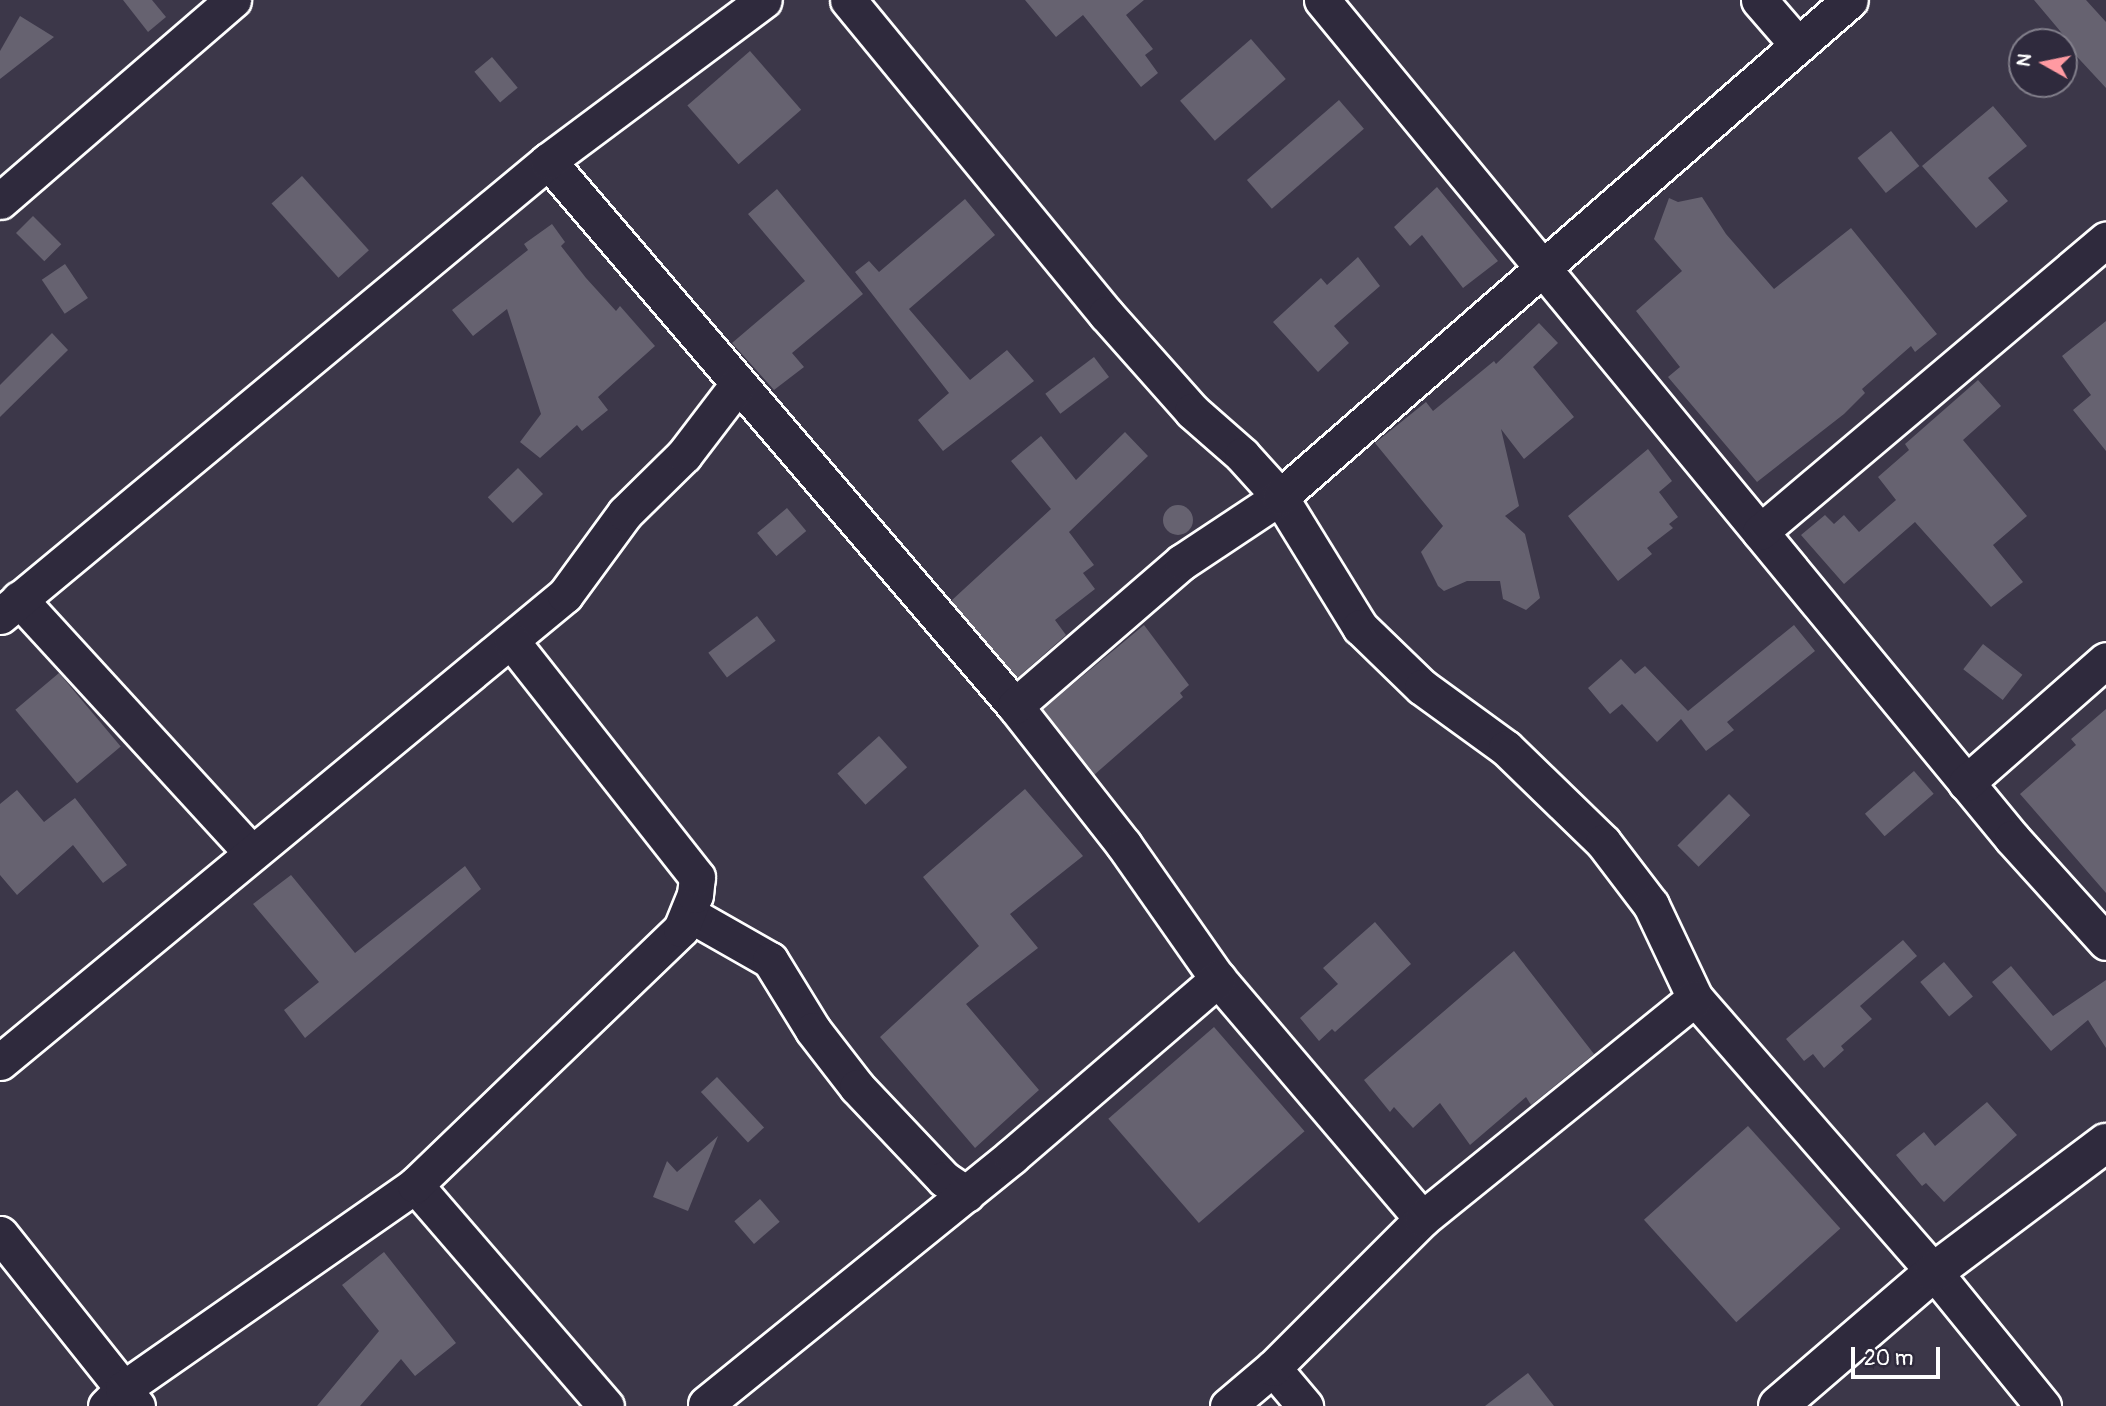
<!DOCTYPE html>
<style>
body{margin:0}
#map{position:relative;width:2106px;height:1406px;overflow:hidden;background:#3c3749;font-family:Pangolin,sans-serif}
div>[style]{position:absolute}
.building>*{inset:0;background:#666270;transform-origin:0 0}
.round{border-radius:50%}
.roads{filter:drop-shadow(2px 0 #fff) drop-shadow(-2px 0 #fff) drop-shadow(0 2px #fff) drop-shadow(0 -2px #fff)}
.street>*{height:35px;margin:-17.5px;padding:0 17.5px;transform-origin:17.5px;border-radius:17.5px;background:#2f2a3d}
.secondary>*{height:38px;margin:-19px;padding:0 19px;transform-origin:19px;border-radius:19px;background:#2f2a3d}
span{translate:-50% -50%;white-space:nowrap;text-align:center;line-height:1.15;-webkit-text-stroke:5px #2f2a3d;paint-order:stroke}
.north{position:absolute;left:2008px;top:28px;width:70px;height:70px;box-sizing:border-box;background:#2f2a3d;border:2px solid #827f8b;border-radius:50%;rotate:279deg;font-size:19px;font-weight:700;line-height:28px;text-align:center;color:#fff}
.north::after{content:'';display:block;margin:auto;width:24px;height:32px;background:#ff9aa2;clip-path:polygon(50% 0,100% 100%,50% 72%,0 100%)}
.scale{position:absolute;left:1851px;top:1347px;width:89px;height:32px;box-sizing:border-box;border:4px solid #fff;border-top:0;padding-left:9px;font-size:21px;line-height:24px;white-space:nowrap;color:#fff;-webkit-text-stroke:5px #2f2a3d;paint-order:stroke}
</style>
<div id="map">
<div class="building">
<div style="clip-path:polygon(123px 0,152px 0,166px 17px,148px 32px)"></div>
<div style="clip-path:polygon(1025px 0,1144px 0,1126px 15px,1153px 49px,1145px 55px,1158px 73px,1141px 87px,1083px 15px,1056px 37px)"></div>
<div style="clip-path:polygon(2034px 0,2086px 0,2106px 22px,2106px 88px,2068px 47px,2071px 44px)"></div>
<div style="clip-path:polygon(20px 16px,54px 37px,0 79px,0 51px)"></div>
<div style="left:1251px;top:39px;width:53px;height:94px;rotate:49deg"></div>
<div style="left:750px;top:51px;width:78px;height:83px;rotate:49deg"></div>
<div style="left:492px;top:57px;width:40px;height:23px;rotate:50deg"></div>
<div style="left:1339px;top:100px;width:38px;height:122px;rotate:49deg"></div>
<div style="clip-path:polygon(1993px 106px,2027px 146px,1988px 178px,2008px 201px,1976px 228px,1922px 166px)"></div>
<div style="left:1891px;top:131px;width:45px;height:43px;rotate:51deg"></div>
<div style="left:302px;top:176px;width:100px;height:41px;rotate:48deg"></div>
<div style="clip-path:polygon(1437px 187px,1498px 261px,1463px 288px,1422px 235px,1410px 246px,1394px 227px)"></div>
<div style="clip-path:polygon(777px 189px,863px 294px,792px 353px,804px 367px,774px 390px,732px 343px,805px 281px,748px 214px)"></div>
<div style="clip-path:polygon(1702px 197px,1726px 234px,1774px 289px,1851px 228px,1937px 334px,1915px 352px,1911px 346px,1862px 389px,1865px 393px,1844px 414px,1757px 482px,1668px 377px,1680px 367px,1636px 311px,1682px 271px,1654px 239px,1669px 198px,1678px 202px)"></div>
<div style="clip-path:polygon(965px 199px,995px 235px,909px 309px,970px 380px,1007px 350px,1034px 381px,943px 451px,918px 420px,949px 393px,855px 272px,869px 261px,879px 272px)"></div>
<div style="left:33px;top:216px;width:40px;height:24px;rotate:45deg"></div>
<div style="clip-path:polygon(552px 224px,565px 242px,561px 246px,586px 278px,616px 311px,620px 306px,655px 346px,598px 397px,608px 410px,582px 431px,577px 425px,540px 458px,520px 442px,541px 414px,507px 309px,473px 336px,452px 310px,528px 250px,524px 244px)"></div>
<div style="clip-path:polygon(1358px 257px,1380px 286px,1334px 326px,1349px 343px,1318px 372px,1273px 322px,1321px 278px,1327px 285px)"></div>
<div style="left:65px;top:264px;width:41px;height:28px;rotate:56deg"></div>
<div style="clip-path:polygon(2106px 321px,2106px 451px,2073px 410px,2091px 395px,2062px 356px)"></div>
<div style="clip-path:polygon(1539px 323px,1558px 343px,1533px 367px,1574px 417px,1524px 459px,1501px 429px,1519px 506px,1505px 516px,1525px 534px,1540px 598px,1526px 610px,1503px 599px,1500px 581px,1467px 581px,1444px 591px,1438px 586px,1421px 552px,1443px 526px,1375px 443px,1426px 402px,1433px 411px,1494px 361px,1496px 364px)"></div>
<div style="clip-path:polygon(52px 333px,68px 350px,0 417px,0 385px)"></div>
<div style="left:1094px;top:357px;width:25px;height:61px;rotate:53deg"></div>
<div style="clip-path:polygon(1978px 380px,2001px 406px,1963px 440px,2027px 516px,1993px 545px,2023px 582px,1991px 607px,1915px 522px,1844px 584px,1801px 535px,1825px 515px,1834px 524px,1844px 515px,1859px 532px,1896px 500px,1878px 477px,1909px 450px,1905px 444px)"></div>
<div style="clip-path:polygon(1125px 432px,1148px 456px,1069px 532px,1094px 565px,1083px 573px,1095px 589px,1055px 620px,1066px 635px,1017px 678px,951px 601px,1051px 509px,1011px 461px,1041px 436px,1076px 480px)"></div>
<div style="clip-path:polygon(1648px 449px,1672px 481px,1659px 492px,1678px 517px,1669px 524px,1673px 528px,1647px 548px,1652px 554px,1618px 581px,1568px 516px)"></div>
<div style="left:518px;top:468px;width:36px;height:42px;rotate:46deg"></div>
<div class="round" style="left:1163px;top:505px;width:30px;height:30px"></div>
<div style="left:787px;top:508px;width:30px;height:39px;rotate:50deg"></div>
<div style="left:757px;top:616px;width:31px;height:61px;rotate:53deg"></div>
<div style="clip-path:polygon(1144px 625px,1189px 685px,1180px 693px,1183px 697px,1094px 775px,1043px 709px)"></div>
<div style="clip-path:polygon(1794px 625px,1815px 651px,1727px 722px,1734px 730px,1706px 751px,1681px 719px,1657px 742px,1622px 704px,1610px 714px,1588px 688px,1621px 659px,1635px 674px,1645px 666px,1688px 711px)"></div>
<div style="left:1983px;top:644px;width:50px;height:32px;rotate:38deg"></div>
<div style="left:59px;top:673px;width:96px;height:57px;rotate:50deg"></div>
<div style="clip-path:polygon(2106px 709px,2106px 893px,2020px 794px,2076px 745px,2071px 739px)"></div>
<div style="left:879px;top:736px;width:42px;height:56px;rotate:48deg"></div>
<div style="left:1914px;top:771px;width:30px;height:65px;rotate:49deg"></div>
<div style="clip-path:polygon(1025px 789px,1083px 856px,1010px 914px,1038px 948px,966px 1004px,1039px 1090px,975px 1148px,880px 1037px,979px 946px,923px 877px)"></div>
<div style="clip-path:polygon(17px 790px,44px 822px,75px 798px,127px 865px,103px 883px,73px 845px,17px 895px,0 875px,0 804px)"></div>
<div style="left:1729px;top:794px;width:30px;height:73px;rotate:45deg"></div>
<div style="clip-path:polygon(465px 866px,481px 889px,305px 1038px,284px 1010px,319px 982px,253px 904px,291px 875px,355px 953px)"></div>
<div style="clip-path:polygon(1375px 922px,1411px 964px,1335px 1032px,1332px 1029px,1319px 1041px,1300px 1018px,1338px 984px,1323px 968px)"></div>
<div style="clip-path:polygon(1903px 940px,1917px 956px,1860px 1006px,1872px 1019px,1841px 1046px,1844px 1050px,1824px 1068px,1813px 1054px,1804px 1061px,1786px 1039px)"></div>
<div style="clip-path:polygon(1514px 951px,1594px 1054px,1531px 1105px,1526px 1097px,1470px 1145px,1440px 1103px,1413px 1128px,1394px 1107px,1390px 1112px,1364px 1080px)"></div>
<div style="left:1944px;top:962px;width:45px;height:31px;rotate:50deg"></div>
<div style="clip-path:polygon(2011px 966px,2053px 1016px,2106px 980px,2106px 1048px,2088px 1020px,2051px 1051px,1992px 982px)"></div>
<div style="left:1214px;top:1027px;width:138px;height:140px;rotate:49deg"></div>
<div style="left:717px;top:1077px;width:69px;height:22px;rotate:47deg"></div>
<div style="clip-path:polygon(1987px 1102px,2017px 1135px,1944px 1202px,1926px 1183px,1922px 1186px,1896px 1155px,1924px 1132px,1935px 1146px)"></div>
<div style="left:1748px;top:1126px;width:138px;height:140px;rotate:48deg"></div>
<div style="clip-path:polygon(718px 1136px,688px 1211px,653px 1197px,667px 1161px,677px 1172px)"></div>
<div style="left:760px;top:1199px;width:30px;height:34px;rotate:49deg"></div>
<div style="clip-path:polygon(384px 1252px,456px 1343px,415px 1376px,401px 1359px,360px 1406px,317px 1406px,379px 1331px,342px 1285px)"></div>
<div style="clip-path:polygon(1528px 1373px,1554px 1406px,1485px 1406px)"></div>
</div>
<div class="roads">
<div class="street">
<div style="left:848px;top:0;width:406px;rotate:50.6deg"></div>
<div style="left:1106px;top:314px;width:130px;rotate:48.4deg"></div>
<div style="left:1192px;top:411px;width:67px;rotate:41.3deg"></div>
<div style="left:1242px;top:455px;width:57px;rotate:47.9deg"></div>
<div style="left:1280px;top:497px;width:153px;rotate:58.4deg"></div>
<div style="left:1360px;top:627px;width:86px;rotate:44.1deg"></div>
<div style="left:1422px;top:687px;width:104px;rotate:36deg"></div>
<div style="left:1506px;top:748px;width:135px;rotate:44.1deg"></div>
<div style="left:1603px;top:842px;width:79px;rotate:52.7deg"></div>
<div style="left:1651px;top:905px;width:103px;rotate:64.7deg"></div>
<div style="left:1695px;top:998px;width:364px;rotate:48.9deg"></div>
<div style="left:1934px;top:1272px;width:173px;rotate:50.9deg"></div>
<div style="left:1322px;top:0;width:1086px;rotate:50.53deg"></div>
<div style="left:2012px;top:838px;width:140px;rotate:47.9deg"></div>
<div style="left:1759px;top:0;width:58px;rotate:49.2deg"></div>
<div style="left:548px;top:161px;width:718px;rotate:49.41deg"></div>
<div style="left:1015px;top:706px;width:177px;rotate:51.9deg"></div>
<div style="left:1124px;top:845px;width:164px;rotate:55deg"></div>
<div style="left:1218px;top:979px;width:315px;rotate:49.6deg"></div>
<div style="left:0;top:201px;width:308px;rotate:-40.8deg"></div>
<div style="left:1760px;top:532px;width:453px;rotate:-40.2deg"></div>
<div style="left:19px;top:599px;width:342px;rotate:47.5deg"></div>
<div style="left:0;top:616px;width:712px;rotate:-39.7deg"></div>
<div style="left:548px;top:161px;width:269px;rotate:-36.7deg"></div>
<div style="left:1015px;top:706px;width:221px;rotate:-40.8deg"></div>
<div style="left:1182px;top:562px;width:118px;rotate:-33.6deg"></div>
<div style="left:1280px;top:497px;width:756px;rotate:-41.09deg"></div>
<div style="left:1966px;top:783px;width:186px;rotate:-41.3deg"></div>
<div style="left:689px;top:914px;width:93px;rotate:29.6deg"></div>
<div style="left:770px;top:960px;width:82px;rotate:58.4deg"></div>
<div style="left:813px;top:1030px;width:72px;rotate:52.3deg"></div>
<div style="left:857px;top:1087px;width:127px;rotate:46.6deg"></div>
<div style="left:944px;top:1179px;width:27px;rotate:34deg"></div>
<div style="left:0;top:1062px;width:733px;rotate:-39.58deg"></div>
<div style="left:565px;top:595px;width:102px;rotate:-53.8deg"></div>
<div style="left:625px;top:513px;width:83px;rotate:-44.5deg"></div>
<div style="left:684px;top:455px;width:89px;rotate:-52.7deg"></div>
<div style="left:415px;top:1185px;width:292px;rotate:49.2deg"></div>
<div style="left:0;top:1234px;width:220px;rotate:51.5deg"></div>
<div style="left:1273px;top:1368px;width:50px;rotate:49.9deg"></div>
<div style="left:706px;top:1404px;width:394px;rotate:-39deg"></div>
<div style="left:1012px;top:1156px;width:272px;rotate:-40.7deg"></div>
<div style="left:106px;top:1406px;width:24px;rotate:-45deg"></div>
<div style="left:123px;top:1389px;width:356px;rotate:-34.9deg"></div>
<div style="left:415px;top:1185px;width:369px;rotate:-43.9deg"></div>
<div style="left:681px;top:929px;width:37px;rotate:-68deg"></div>
<div style="left:695px;top:895px;width:18px;rotate:-84deg"></div>
<div style="left:697px;top:877px;width:300px;rotate:-128.2deg"></div>
<div style="left:1228px;top:1406px;width:59px;rotate:-40.2deg"></div>
<div style="left:1273px;top:1368px;width:211px;rotate:-45deg"></div>
<div style="left:1422px;top:1219px;width:351px;rotate:-39deg"></div>
</div>
<div class="secondary">
<div style="left:1778px;top:1406px;width:206px;rotate:-40.7deg"></div>
<div style="left:1934px;top:1272px;width:215px;rotate:-36.9deg"></div>
</div>
</div>
<div class="north">N</div>
<div class="scale">20 m</div>
</div>
